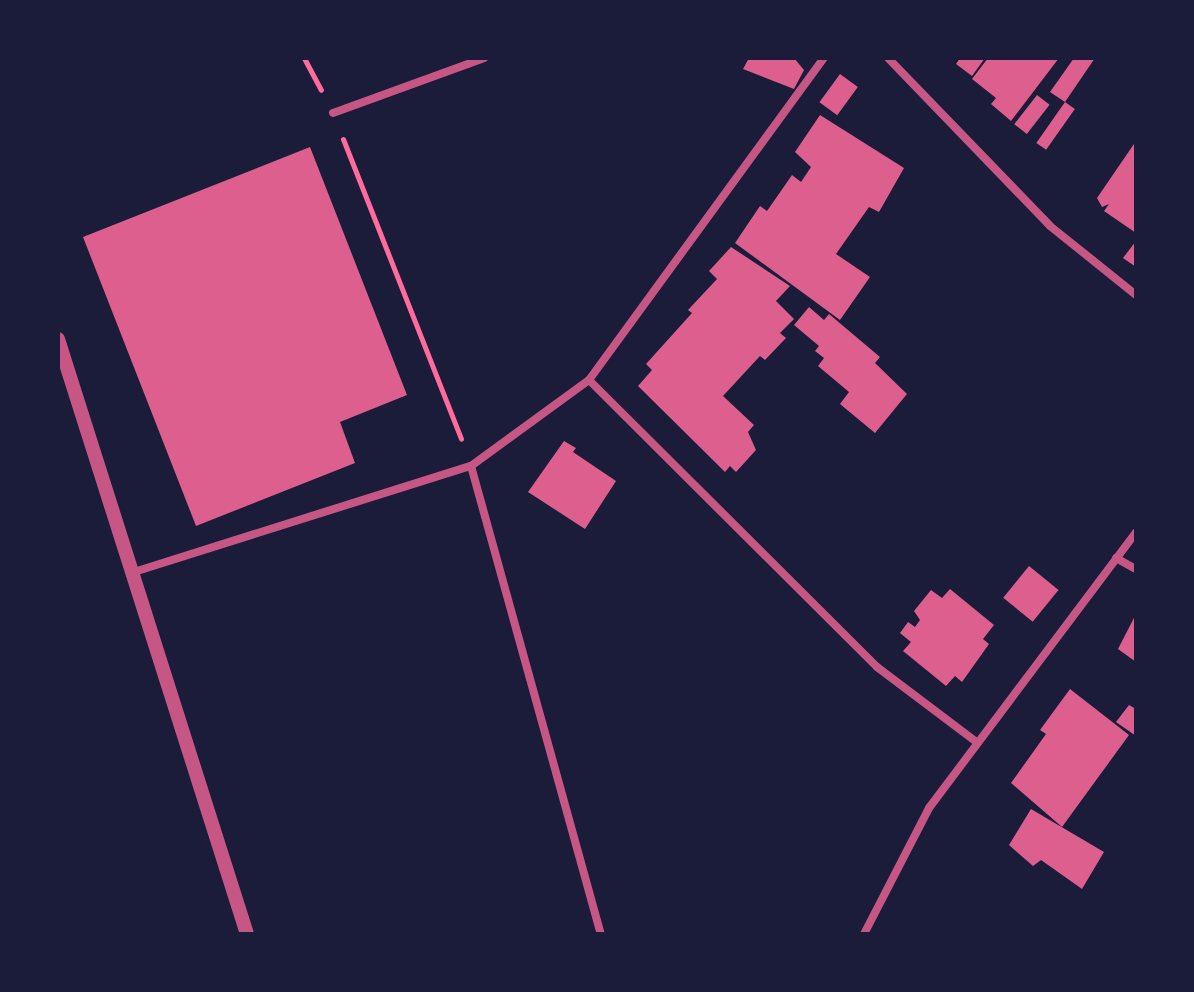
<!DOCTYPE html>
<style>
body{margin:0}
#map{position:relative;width:1194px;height:992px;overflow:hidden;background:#1b1b3a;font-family:Arial,sans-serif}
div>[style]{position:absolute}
.building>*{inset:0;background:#dd5f8e;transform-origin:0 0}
.path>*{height:5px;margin:-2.5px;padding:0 2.5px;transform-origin:2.5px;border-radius:2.5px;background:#ff6b9d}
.minor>*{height:8px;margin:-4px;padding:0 4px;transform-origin:4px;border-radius:4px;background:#c65784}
.tertiary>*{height:14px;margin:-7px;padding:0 7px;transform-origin:7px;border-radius:7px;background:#c65784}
span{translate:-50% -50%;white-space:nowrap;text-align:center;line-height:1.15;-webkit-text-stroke:7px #1b1b3a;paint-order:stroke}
.frame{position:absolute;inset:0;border:60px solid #1b1b3a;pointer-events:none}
</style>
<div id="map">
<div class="building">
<div style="clip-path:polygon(749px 58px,794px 58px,804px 70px,794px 89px,743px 69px)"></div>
<div style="clip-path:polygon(960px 58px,985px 58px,972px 76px,956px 64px)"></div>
<div style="clip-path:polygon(988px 58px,1059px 58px,1011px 121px,991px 104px,996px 98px,972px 79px)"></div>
<div style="clip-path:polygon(1074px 58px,1095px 58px,1065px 102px,1050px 92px)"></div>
<div style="left:840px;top:74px;width:22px;height:35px;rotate:36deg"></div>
<div style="left:1037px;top:95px;width:16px;height:37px;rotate:38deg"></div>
<div style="left:1065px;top:102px;width:12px;height:50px;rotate:35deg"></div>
<div style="clip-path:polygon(820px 115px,904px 168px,879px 212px,869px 207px,836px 254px,870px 277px,840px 320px,735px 243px,760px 206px,767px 211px,792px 175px,801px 182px,811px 167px,795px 152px)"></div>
<div style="clip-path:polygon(1136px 141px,1136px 233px,1104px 211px,1109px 204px,1102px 207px,1097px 198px)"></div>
<div style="clip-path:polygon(310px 147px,407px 395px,340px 422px,355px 463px,196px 526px,83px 237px)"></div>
<div style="clip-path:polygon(1136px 241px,1136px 267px,1123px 258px)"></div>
<div style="clip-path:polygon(731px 247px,790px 286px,776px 301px,794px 319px,780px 333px,786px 338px,765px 360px,760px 356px,723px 396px,754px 425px,748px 432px,756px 450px,736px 472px,730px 466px,725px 472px,638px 386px,652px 370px,646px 364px,692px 313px,688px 310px,717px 279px,709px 271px)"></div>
<div style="clip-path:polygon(809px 307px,824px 320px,829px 314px,880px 357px,875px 363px,907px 394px,875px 433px,840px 404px,849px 392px,818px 366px,824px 358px,815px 351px,819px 346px,794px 325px)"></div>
<div style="clip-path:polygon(564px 441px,576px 448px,573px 452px,616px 481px,585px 529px,528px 492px)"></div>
<div style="left:1029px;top:566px;width:38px;height:41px;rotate:39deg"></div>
<div style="clip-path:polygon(950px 589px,994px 625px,983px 639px,989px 644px,962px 682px,955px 676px,946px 686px,903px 651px,911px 642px,900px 633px,908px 622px,915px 627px,920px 620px,914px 611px,931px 590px,942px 598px)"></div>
<div style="clip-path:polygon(1136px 614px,1136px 662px,1118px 649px)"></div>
<div style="clip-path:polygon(1070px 689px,1129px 735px,1062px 827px,1011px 783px,1046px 734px,1040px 730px)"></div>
<div style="clip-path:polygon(1129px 705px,1136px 709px,1136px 736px,1116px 722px)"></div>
<div style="clip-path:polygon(1031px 809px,1104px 852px,1082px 889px,1041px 860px,1033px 866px,1009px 845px)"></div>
</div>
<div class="path">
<div style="left:304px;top:58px;width:36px;rotate:62deg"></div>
<div style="left:343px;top:139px;width:322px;rotate:68.5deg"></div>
</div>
<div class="minor">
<div style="left:888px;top:58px;width:233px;rotate:46deg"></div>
<div style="left:1050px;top:226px;width:110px;rotate:38.7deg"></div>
<div style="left:333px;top:113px;width:161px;rotate:-20deg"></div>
<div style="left:589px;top:380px;width:407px;rotate:44.9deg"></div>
<div style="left:877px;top:667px;width:126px;rotate:37deg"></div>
<div style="left:471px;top:466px;width:146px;rotate:-36.1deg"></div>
<div style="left:589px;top:380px;width:399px;rotate:-53.9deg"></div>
<div style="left:1116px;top:558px;width:23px;rotate:29deg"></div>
<div style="left:134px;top:572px;width:353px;rotate:-17.5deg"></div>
<div style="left:471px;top:466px;width:486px;rotate:74.5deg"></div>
<div style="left:864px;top:934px;width:142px;rotate:-62.7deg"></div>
<div style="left:929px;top:808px;width:345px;rotate:-53.1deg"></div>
</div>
<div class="tertiary">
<div style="left:58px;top:339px;width:624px;rotate:72.38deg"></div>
</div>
<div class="frame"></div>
</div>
